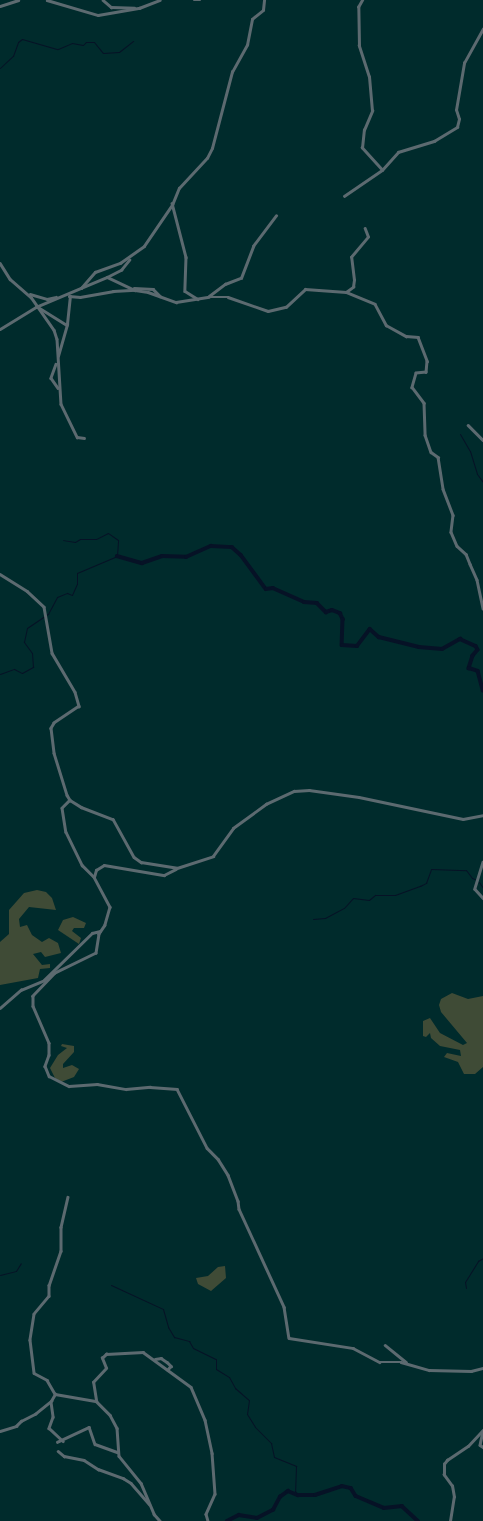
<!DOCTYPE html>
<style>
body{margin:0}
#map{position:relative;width:483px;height:1521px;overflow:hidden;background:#002b2c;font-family:Lora,serif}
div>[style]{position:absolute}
.green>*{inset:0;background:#3f4b36}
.stream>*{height:1px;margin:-0.5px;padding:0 0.5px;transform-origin:0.5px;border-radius:0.5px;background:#061226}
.river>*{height:3.5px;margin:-1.75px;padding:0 1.75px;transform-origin:1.75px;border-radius:1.75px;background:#061226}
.minor>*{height:2.5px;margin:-1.25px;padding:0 1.25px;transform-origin:1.25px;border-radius:1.25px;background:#5c6a70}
span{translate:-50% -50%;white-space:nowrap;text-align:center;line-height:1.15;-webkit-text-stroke:4px #012021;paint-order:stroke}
</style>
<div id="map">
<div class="green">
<div style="clip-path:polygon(37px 890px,46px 892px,52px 898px,56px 910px,29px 907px,19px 919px,20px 927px,27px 925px,32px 935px,42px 942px,49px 938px,58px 943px,61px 953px,45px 957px,41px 952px,33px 954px,42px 965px,50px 964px,50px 968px,40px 969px,38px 978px,0 985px,0 942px,9px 934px,9px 910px,24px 893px)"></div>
<div style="clip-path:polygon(73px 917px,86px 923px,84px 928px,74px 928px,72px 931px,81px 938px,79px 944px,58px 930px,63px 920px)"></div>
<div style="clip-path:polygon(452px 993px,468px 999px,483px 996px,483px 1067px,475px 1074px,464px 1074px,458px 1062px,444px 1057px,447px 1053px,461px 1056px,460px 1050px,440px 1046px,431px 1038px,430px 1033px,426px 1037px,423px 1036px,423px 1021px,430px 1018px,440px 1033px,463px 1045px,467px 1043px,441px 1012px,439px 1005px,441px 999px)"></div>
<div style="clip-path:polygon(62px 1044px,74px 1046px,74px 1052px,63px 1064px,63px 1068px,72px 1065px,79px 1069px,74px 1077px,61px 1082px,55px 1078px,50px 1068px,58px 1055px,67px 1048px,61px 1046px)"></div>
<div style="clip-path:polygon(225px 1266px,226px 1278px,211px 1291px,198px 1284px,196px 1278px,208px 1276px,218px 1267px)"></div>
</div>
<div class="stream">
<div style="left:0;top:68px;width:18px;rotate:-43deg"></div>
<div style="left:13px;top:56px;width:15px;rotate:-70deg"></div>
<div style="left:18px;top:42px;width:5px;rotate:-37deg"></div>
<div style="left:22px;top:39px;width:37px;rotate:16deg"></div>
<div style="left:58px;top:49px;width:15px;rotate:-23deg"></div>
<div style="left:72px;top:43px;width:11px;rotate:10deg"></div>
<div style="left:83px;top:45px;width:4px;rotate:-45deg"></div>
<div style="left:86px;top:42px;width:8px"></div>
<div style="left:94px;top:42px;width:14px;rotate:51deg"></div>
<div style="left:103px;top:53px;width:16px;rotate:-4deg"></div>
<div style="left:119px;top:52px;width:18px;rotate:-38deg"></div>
<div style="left:460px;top:434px;width:20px;rotate:60deg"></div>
<div style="left:470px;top:451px;width:24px;rotate:73deg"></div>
<div style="left:477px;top:474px;width:10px;rotate:53deg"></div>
<div style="left:0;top:674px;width:15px;rotate:-20deg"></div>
<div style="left:14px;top:669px;width:9px;rotate:27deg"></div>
<div style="left:22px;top:673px;width:13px;rotate:-29deg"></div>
<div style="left:33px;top:667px;width:14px;rotate:-94deg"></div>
<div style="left:32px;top:653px;width:14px;rotate:-126deg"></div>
<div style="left:24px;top:642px;width:14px;rotate:-78deg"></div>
<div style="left:27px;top:628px;width:25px;rotate:-34deg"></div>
<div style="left:48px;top:614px;width:19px;rotate:-62deg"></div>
<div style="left:57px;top:597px;width:11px;rotate:-22deg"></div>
<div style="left:67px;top:593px;width:5px;rotate:22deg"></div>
<div style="left:72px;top:595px;width:12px;rotate:-66deg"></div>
<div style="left:77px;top:584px;width:11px;rotate:-90deg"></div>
<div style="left:77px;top:573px;width:43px;rotate:-23deg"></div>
<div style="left:117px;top:556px;width:16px;rotate:-86deg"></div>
<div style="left:118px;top:540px;width:12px;rotate:-145deg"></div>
<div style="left:108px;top:533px;width:13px;rotate:153deg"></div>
<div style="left:96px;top:539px;width:16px;rotate:180deg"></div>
<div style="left:80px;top:539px;width:6px;rotate:149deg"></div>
<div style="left:75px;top:542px;width:12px;rotate:-171deg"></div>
<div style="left:479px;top:882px;width:7px;rotate:56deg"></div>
<div style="left:313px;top:919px;width:12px;rotate:-5deg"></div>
<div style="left:325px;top:918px;width:21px;rotate:-28deg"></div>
<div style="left:344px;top:908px;width:13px;rotate:-48deg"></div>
<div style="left:353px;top:898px;width:16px;rotate:7deg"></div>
<div style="left:369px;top:900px;width:8px;rotate:-40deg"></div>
<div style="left:375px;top:895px;width:20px"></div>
<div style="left:395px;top:895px;width:27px;rotate:-20deg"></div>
<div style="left:420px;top:886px;width:7px;rotate:-27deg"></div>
<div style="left:426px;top:883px;width:15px;rotate:-70deg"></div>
<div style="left:431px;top:869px;width:35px;rotate:2deg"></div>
<div style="left:466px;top:870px;width:10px;rotate:53deg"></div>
<div style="left:472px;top:878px;width:5px;rotate:22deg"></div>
<div style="left:0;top:1275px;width:16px;rotate:-14deg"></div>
<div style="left:16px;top:1271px;width:9px;rotate:-58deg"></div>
<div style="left:111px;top:1285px;width:57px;rotate:24.8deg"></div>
<div style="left:163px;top:1309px;width:19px;rotate:74deg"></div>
<div style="left:168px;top:1327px;width:12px;rotate:59deg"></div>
<div style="left:174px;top:1337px;width:16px;rotate:15deg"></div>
<div style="left:189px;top:1341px;width:8px;rotate:60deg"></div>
<div style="left:193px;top:1348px;width:25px;rotate:26deg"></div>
<div style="left:216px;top:1359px;width:10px;rotate:90deg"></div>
<div style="left:216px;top:1369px;width:15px;rotate:32deg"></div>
<div style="left:229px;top:1377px;width:13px;rotate:61deg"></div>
<div style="left:235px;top:1388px;width:18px;rotate:41deg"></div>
<div style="left:249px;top:1400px;width:14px;rotate:98deg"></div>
<div style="left:247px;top:1414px;width:15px;rotate:58deg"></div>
<div style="left:255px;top:1427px;width:23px;rotate:45deg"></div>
<div style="left:271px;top:1443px;width:14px;rotate:78deg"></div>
<div style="left:274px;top:1457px;width:24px;rotate:22deg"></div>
<div style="left:296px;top:1466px;width:25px;rotate:92deg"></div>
<div style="left:295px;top:1491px;width:5px;rotate:53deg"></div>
<div style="left:466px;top:1288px;width:6px;rotate:-99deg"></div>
<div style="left:465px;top:1282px;width:25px;rotate:-58deg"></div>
<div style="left:478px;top:1261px;width:6px;rotate:-31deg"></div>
</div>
<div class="river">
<div style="left:117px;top:556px;width:26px;rotate:16deg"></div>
<div style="left:142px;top:563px;width:21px;rotate:-19deg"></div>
<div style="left:162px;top:556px;width:24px;rotate:2deg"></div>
<div style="left:186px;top:557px;width:27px;rotate:-24deg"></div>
<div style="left:211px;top:546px;width:21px;rotate:3deg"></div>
<div style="left:232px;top:547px;width:12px;rotate:42deg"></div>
<div style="left:241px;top:555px;width:42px;rotate:53.7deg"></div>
<div style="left:266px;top:589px;width:7px;rotate:-8deg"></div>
<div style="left:273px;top:588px;width:34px;rotate:24deg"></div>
<div style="left:304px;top:602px;width:13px;rotate:4deg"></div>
<div style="left:317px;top:603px;width:13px;rotate:45deg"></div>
<div style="left:326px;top:612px;width:6px;rotate:-18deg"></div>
<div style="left:332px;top:610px;width:9px;rotate:21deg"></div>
<div style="left:340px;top:613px;width:7px;rotate:63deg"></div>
<div style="left:343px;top:619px;width:26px;rotate:92deg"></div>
<div style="left:342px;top:645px;width:15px;rotate:4deg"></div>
<div style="left:357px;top:646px;width:21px;rotate:-53deg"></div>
<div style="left:370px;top:629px;width:12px;rotate:42deg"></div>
<div style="left:379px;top:637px;width:41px;rotate:14deg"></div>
<div style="left:419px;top:647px;width:23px;rotate:5deg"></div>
<div style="left:442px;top:649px;width:21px;rotate:-29deg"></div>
<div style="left:460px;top:639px;width:17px;rotate:24deg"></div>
<div style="left:476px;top:646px;width:4px;rotate:63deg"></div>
<div style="left:478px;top:650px;width:8px;rotate:130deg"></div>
<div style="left:473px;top:656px;width:13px;rotate:108deg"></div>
<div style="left:469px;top:668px;width:9px;rotate:18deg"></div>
<div style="left:478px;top:671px;width:20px;rotate:75deg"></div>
<div style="left:227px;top:1521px;width:13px;rotate:-27deg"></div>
<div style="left:239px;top:1515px;width:18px;rotate:9deg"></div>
<div style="left:257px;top:1518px;width:18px;rotate:-27deg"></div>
<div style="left:273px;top:1510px;width:15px;rotate:-62deg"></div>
<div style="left:280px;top:1497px;width:10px;rotate:-37deg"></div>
<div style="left:288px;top:1491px;width:11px;rotate:22deg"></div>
<div style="left:298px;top:1495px;width:17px"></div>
<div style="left:315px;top:1495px;width:28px;rotate:-18deg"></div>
<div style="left:342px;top:1486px;width:9px;rotate:13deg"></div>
<div style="left:351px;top:1488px;width:9px;rotate:58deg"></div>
<div style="left:356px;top:1496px;width:30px;rotate:23deg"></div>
<div style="left:384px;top:1508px;width:18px;rotate:-6deg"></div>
<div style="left:402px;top:1506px;width:22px;rotate:43deg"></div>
</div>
<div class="minor">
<div style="left:47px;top:0;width:53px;rotate:16.4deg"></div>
<div style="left:98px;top:15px;width:42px;rotate:-9.7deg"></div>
<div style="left:139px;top:8px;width:22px;rotate:-21deg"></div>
<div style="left:103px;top:0;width:11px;rotate:41deg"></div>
<div style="left:111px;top:7px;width:23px;rotate:2deg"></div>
<div style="left:194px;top:0;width:6px"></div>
<div style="left:0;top:6px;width:19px;rotate:-18deg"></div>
<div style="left:382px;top:170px;width:24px;rotate:-48deg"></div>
<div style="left:398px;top:152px;width:38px;rotate:-17deg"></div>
<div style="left:434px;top:141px;width:27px;rotate:-31deg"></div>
<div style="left:457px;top:127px;width:8px;rotate:-76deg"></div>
<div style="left:459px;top:119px;width:9px;rotate:-108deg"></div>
<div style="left:456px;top:110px;width:48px;rotate:-80.3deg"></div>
<div style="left:464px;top:63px;width:39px;rotate:-61deg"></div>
<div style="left:344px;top:196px;width:46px;rotate:-34.4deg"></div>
<div style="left:382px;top:170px;width:30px;rotate:-132deg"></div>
<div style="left:362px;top:148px;width:18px;rotate:-84deg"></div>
<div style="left:364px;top:130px;width:21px;rotate:-67deg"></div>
<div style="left:372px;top:111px;width:34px;rotate:-95deg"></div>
<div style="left:369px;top:77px;width:33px;rotate:-108deg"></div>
<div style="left:359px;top:46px;width:39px;rotate:-91deg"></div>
<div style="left:358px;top:7px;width:8px;rotate:-60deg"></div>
<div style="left:172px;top:203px;width:56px;rotate:75.5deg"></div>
<div style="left:186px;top:257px;width:34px;rotate:92deg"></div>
<div style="left:185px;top:291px;width:15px;rotate:32deg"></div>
<div style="left:0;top:263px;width:19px;rotate:58deg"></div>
<div style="left:10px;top:279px;width:28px;rotate:41deg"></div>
<div style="left:31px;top:297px;width:40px;rotate:55.1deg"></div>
<div style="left:54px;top:330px;width:9px;rotate:72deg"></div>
<div style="left:57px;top:339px;width:65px;rotate:86.5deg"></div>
<div style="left:61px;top:404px;width:37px;rotate:64deg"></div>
<div style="left:77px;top:437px;width:7px;rotate:8deg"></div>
<div style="left:107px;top:277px;width:16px;rotate:-27deg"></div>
<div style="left:121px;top:270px;width:13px;rotate:-51deg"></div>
<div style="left:81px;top:288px;width:28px;rotate:-23deg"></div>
<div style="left:107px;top:277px;width:31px;rotate:25deg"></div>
<div style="left:135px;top:290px;width:13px;rotate:9deg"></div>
<div style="left:148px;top:292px;width:30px;rotate:20deg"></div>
<div style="left:176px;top:302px;width:33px;rotate:-9deg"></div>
<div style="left:209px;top:297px;width:19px"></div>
<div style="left:228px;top:297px;width:42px;rotate:19.3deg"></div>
<div style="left:268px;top:311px;width:18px;rotate:-13deg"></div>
<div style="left:286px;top:307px;width:26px;rotate:-43deg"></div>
<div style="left:305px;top:289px;width:41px;rotate:4.2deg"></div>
<div style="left:346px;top:292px;width:31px;rotate:22deg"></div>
<div style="left:375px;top:304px;width:24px;rotate:62deg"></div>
<div style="left:386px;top:325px;width:23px;rotate:29deg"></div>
<div style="left:406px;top:336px;width:12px;rotate:5deg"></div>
<div style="left:418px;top:337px;width:26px;rotate:69deg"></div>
<div style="left:427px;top:361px;width:11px;rotate:95deg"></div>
<div style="left:426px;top:372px;width:10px;rotate:174deg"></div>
<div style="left:416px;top:373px;width:15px;rotate:106deg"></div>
<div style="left:412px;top:387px;width:20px;rotate:53deg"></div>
<div style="left:424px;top:403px;width:32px;rotate:88deg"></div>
<div style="left:425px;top:435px;width:18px;rotate:71deg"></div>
<div style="left:431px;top:452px;width:9px;rotate:36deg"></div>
<div style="left:438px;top:457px;width:32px;rotate:81deg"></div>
<div style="left:443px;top:489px;width:28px;rotate:69deg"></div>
<div style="left:453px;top:515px;width:17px;rotate:97deg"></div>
<div style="left:451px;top:532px;width:15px;rotate:67deg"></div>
<div style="left:457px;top:546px;width:12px;rotate:42deg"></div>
<div style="left:466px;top:554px;width:11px;rotate:68deg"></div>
<div style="left:470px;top:564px;width:17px;rotate:66deg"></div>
<div style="left:477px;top:580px;width:29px;rotate:78deg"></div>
<div style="left:134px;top:288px;width:19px;rotate:3deg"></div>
<div style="left:153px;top:289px;width:10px;rotate:45deg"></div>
<div style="left:346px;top:292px;width:9px;rotate:-36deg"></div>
<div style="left:353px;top:287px;width:7px;rotate:-82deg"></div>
<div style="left:354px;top:280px;width:23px;rotate:-97deg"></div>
<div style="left:351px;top:257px;width:26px;rotate:-50deg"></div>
<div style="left:368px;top:237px;width:9px;rotate:-111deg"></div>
<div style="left:30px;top:294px;width:18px;rotate:16deg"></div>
<div style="left:47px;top:299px;width:9px;rotate:-13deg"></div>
<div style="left:69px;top:296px;width:11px;rotate:5deg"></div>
<div style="left:80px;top:297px;width:34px;rotate:-10deg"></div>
<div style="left:113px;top:291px;width:22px;rotate:-3deg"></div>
<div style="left:209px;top:296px;width:20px;rotate:-37deg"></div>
<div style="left:225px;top:284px;width:17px;rotate:-21deg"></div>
<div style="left:241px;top:278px;width:34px;rotate:-69deg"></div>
<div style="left:253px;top:246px;width:38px;rotate:-53deg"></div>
<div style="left:38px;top:307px;width:34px;rotate:32deg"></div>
<div style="left:0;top:329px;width:42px;rotate:-31.4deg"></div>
<div style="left:36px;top:307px;width:49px;rotate:-22.9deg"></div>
<div style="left:81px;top:288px;width:21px;rotate:-49deg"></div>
<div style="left:95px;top:272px;width:27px;rotate:-20deg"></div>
<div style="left:120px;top:263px;width:29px;rotate:-35deg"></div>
<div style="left:144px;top:246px;width:50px;rotate:-55.7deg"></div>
<div style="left:172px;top:205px;width:18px;rotate:-68deg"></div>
<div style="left:179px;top:188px;width:41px;rotate:-47deg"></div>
<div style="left:207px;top:158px;width:11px;rotate:-63deg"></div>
<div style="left:212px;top:148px;width:79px;rotate:-75.3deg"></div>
<div style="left:232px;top:72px;width:31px;rotate:-61deg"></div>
<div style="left:247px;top:45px;width:26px;rotate:-79deg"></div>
<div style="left:252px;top:19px;width:14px;rotate:-39deg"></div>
<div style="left:263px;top:10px;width:10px;rotate:-84deg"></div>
<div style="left:58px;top:356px;width:33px;rotate:-74deg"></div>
<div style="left:67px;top:324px;width:28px;rotate:-84deg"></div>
<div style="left:56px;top:364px;width:15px;rotate:110deg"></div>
<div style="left:51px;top:378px;width:12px;rotate:55deg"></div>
<div style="left:468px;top:425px;width:21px;rotate:45deg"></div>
<div style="left:0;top:574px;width:32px;rotate:32deg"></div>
<div style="left:27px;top:591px;width:23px;rotate:43deg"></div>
<div style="left:44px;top:607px;width:47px;rotate:80.1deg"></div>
<div style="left:52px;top:653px;width:45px;rotate:59.5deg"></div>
<div style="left:75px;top:692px;width:15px;rotate:74deg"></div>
<div style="left:79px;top:706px;width:30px;rotate:146deg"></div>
<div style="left:54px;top:723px;width:6px;rotate:121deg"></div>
<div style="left:51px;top:728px;width:25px;rotate:83deg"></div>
<div style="left:54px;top:753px;width:44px;rotate:72.8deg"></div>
<div style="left:67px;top:795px;width:6px;rotate:59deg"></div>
<div style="left:70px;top:800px;width:13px;rotate:32deg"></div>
<div style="left:81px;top:807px;width:34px;rotate:21deg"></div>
<div style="left:113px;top:819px;width:43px;rotate:61.1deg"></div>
<div style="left:134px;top:857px;width:9px;rotate:36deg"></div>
<div style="left:141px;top:862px;width:36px;rotate:9deg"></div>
<div style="left:177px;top:868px;width:38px;rotate:-18deg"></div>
<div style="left:213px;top:856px;width:34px;rotate:-54deg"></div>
<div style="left:233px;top:828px;width:41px;rotate:-36deg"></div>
<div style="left:266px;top:804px;width:31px;rotate:-25deg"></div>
<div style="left:294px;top:791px;width:15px;rotate:-4deg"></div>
<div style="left:309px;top:790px;width:50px;rotate:8deg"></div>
<div style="left:359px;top:797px;width:106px;rotate:11.9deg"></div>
<div style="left:463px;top:819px;width:20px;rotate:-11deg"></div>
<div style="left:70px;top:800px;width:11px;rotate:135deg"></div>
<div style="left:62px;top:808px;width:24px;rotate:81deg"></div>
<div style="left:66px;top:832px;width:37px;rotate:64deg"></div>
<div style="left:82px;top:865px;width:17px;rotate:45deg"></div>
<div style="left:94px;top:877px;width:34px;rotate:62deg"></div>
<div style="left:110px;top:907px;width:19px;rotate:106deg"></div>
<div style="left:105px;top:925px;width:11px;rotate:124deg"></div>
<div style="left:99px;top:934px;width:19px;rotate:99deg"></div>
<div style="left:96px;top:953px;width:46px;rotate:154deg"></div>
<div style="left:55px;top:973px;width:32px;rotate:134deg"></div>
<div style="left:33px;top:996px;width:10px;rotate:90deg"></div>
<div style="left:33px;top:1006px;width:40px;rotate:66.6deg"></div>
<div style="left:49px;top:1043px;width:12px;rotate:90deg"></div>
<div style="left:49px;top:1055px;width:12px;rotate:110deg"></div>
<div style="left:45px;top:1066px;width:11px;rotate:68deg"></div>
<div style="left:49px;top:1076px;width:22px;rotate:27deg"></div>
<div style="left:69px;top:1086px;width:28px;rotate:-4deg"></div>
<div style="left:97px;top:1084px;width:29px;rotate:10deg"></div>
<div style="left:126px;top:1089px;width:24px;rotate:-5deg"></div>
<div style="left:150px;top:1087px;width:27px;rotate:4deg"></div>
<div style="left:177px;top:1089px;width:66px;rotate:63deg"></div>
<div style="left:207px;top:1148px;width:16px;rotate:45deg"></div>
<div style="left:218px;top:1159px;width:19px;rotate:58deg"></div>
<div style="left:228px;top:1175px;width:28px;rotate:69deg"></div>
<div style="left:238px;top:1201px;width:8px;rotate:83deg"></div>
<div style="left:239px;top:1209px;width:108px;rotate:65.3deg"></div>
<div style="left:284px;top:1307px;width:31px;rotate:81deg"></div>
<div style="left:289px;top:1338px;width:65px;rotate:8.9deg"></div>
<div style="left:353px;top:1348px;width:30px;rotate:28deg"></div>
<div style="left:379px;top:1362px;width:22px"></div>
<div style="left:401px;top:1362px;width:29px;rotate:16deg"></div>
<div style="left:429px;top:1370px;width:42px;rotate:1.4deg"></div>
<div style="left:471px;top:1371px;width:12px;rotate:-14deg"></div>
<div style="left:483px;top:862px;width:28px;rotate:107deg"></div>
<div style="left:475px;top:889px;width:12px;rotate:48deg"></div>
<div style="left:94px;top:877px;width:7px;rotate:-74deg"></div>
<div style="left:96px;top:870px;width:9px;rotate:-32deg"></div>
<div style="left:104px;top:865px;width:61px;rotate:9.5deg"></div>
<div style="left:164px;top:875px;width:13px;rotate:-27deg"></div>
<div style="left:0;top:1008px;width:28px;rotate:-41deg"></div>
<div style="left:21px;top:990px;width:25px;rotate:-23deg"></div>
<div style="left:44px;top:980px;width:67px;rotate:-44.4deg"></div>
<div style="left:92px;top:933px;width:8px;rotate:-14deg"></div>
<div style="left:68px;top:1197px;width:31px;rotate:103deg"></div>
<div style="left:61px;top:1227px;width:24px;rotate:90deg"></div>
<div style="left:61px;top:1251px;width:36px;rotate:109deg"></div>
<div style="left:49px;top:1285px;width:11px;rotate:90deg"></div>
<div style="left:49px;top:1296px;width:23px;rotate:130deg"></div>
<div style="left:34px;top:1314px;width:26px;rotate:99deg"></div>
<div style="left:30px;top:1340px;width:33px;rotate:83deg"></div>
<div style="left:34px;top:1373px;width:15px;rotate:28deg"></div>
<div style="left:47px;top:1380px;width:16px;rotate:60deg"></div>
<div style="left:55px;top:1394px;width:42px;rotate:9.7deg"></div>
<div style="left:96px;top:1401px;width:20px;rotate:45deg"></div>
<div style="left:110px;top:1415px;width:15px;rotate:62deg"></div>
<div style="left:117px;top:1428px;width:28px;rotate:86deg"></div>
<div style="left:119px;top:1456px;width:35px;rotate:51deg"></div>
<div style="left:141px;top:1483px;width:34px;rotate:67deg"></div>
<div style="left:154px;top:1514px;width:9px;rotate:49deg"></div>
<div style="left:385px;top:1345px;width:27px;rotate:39deg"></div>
<div style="left:155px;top:1359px;width:6px;rotate:-9deg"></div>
<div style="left:161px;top:1358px;width:7px;rotate:34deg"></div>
<div style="left:167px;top:1362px;width:6px;rotate:45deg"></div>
<div style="left:171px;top:1366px;width:5px;rotate:127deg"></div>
<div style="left:96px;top:1400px;width:18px;rotate:-99deg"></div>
<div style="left:93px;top:1382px;width:19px;rotate:-47deg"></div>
<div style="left:106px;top:1368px;width:11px;rotate:-112deg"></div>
<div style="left:102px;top:1358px;width:6px;rotate:-45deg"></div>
<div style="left:106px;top:1354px;width:37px;rotate:-3deg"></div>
<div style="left:143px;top:1352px;width:59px;rotate:36.1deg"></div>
<div style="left:191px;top:1387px;width:36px;rotate:67deg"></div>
<div style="left:205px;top:1420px;width:34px;rotate:78deg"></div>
<div style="left:212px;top:1453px;width:41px;rotate:85.8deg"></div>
<div style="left:215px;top:1494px;width:22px;rotate:114deg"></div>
<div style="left:206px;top:1514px;width:7px;rotate:74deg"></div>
<div style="left:51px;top:1402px;width:15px;rotate:82deg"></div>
<div style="left:53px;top:1417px;width:12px;rotate:110deg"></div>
<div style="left:49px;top:1428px;width:19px;rotate:43deg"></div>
<div style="left:0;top:1431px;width:17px;rotate:-17deg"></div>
<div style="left:16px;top:1426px;width:7px;rotate:-45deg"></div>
<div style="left:21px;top:1421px;width:16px;rotate:-27deg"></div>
<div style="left:35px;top:1414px;width:21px;rotate:-39deg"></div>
<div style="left:51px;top:1401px;width:8px;rotate:-60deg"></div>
<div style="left:483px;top:1431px;width:14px;rotate:102deg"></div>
<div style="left:480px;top:1445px;width:4px;rotate:34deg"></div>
<div style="left:57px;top:1442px;width:35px;rotate:-25deg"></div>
<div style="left:89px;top:1427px;width:18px;rotate:71deg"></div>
<div style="left:95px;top:1444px;width:23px;rotate:20deg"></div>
<div style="left:58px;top:1451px;width:8px;rotate:40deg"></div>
<div style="left:64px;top:1456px;width:20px;rotate:11deg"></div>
<div style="left:84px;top:1460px;width:17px;rotate:33deg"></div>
<div style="left:98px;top:1469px;width:27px;rotate:20deg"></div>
<div style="left:123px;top:1478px;width:9px;rotate:32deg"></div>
<div style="left:131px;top:1483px;width:28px;rotate:49deg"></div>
<div style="left:450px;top:1521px;width:24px;rotate:-81deg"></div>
<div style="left:454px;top:1497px;width:11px;rotate:-100deg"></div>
<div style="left:452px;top:1486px;width:14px;rotate:-126deg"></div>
<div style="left:444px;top:1475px;width:11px;rotate:-90deg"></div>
<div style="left:444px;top:1464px;width:5px;rotate:-53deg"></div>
<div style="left:447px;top:1460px;width:25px;rotate:-34deg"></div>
<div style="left:468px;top:1446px;width:22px;rotate:-47deg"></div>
</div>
</div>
